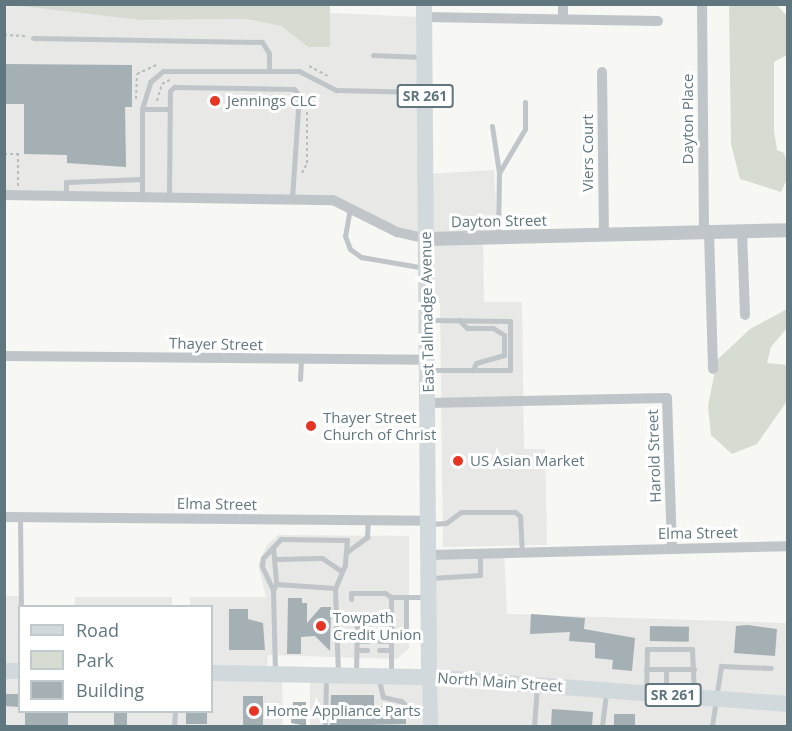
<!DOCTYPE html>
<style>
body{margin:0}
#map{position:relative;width:792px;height:731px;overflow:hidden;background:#f7f7f4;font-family:"Open Sans",sans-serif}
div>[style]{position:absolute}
.built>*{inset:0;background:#e8e8e7;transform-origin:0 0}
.green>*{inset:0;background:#d7dcd3}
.building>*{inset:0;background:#a4b0b4;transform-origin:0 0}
.path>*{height:2px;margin-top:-1px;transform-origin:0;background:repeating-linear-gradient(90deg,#b7bcbe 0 3px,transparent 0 6px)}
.service>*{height:5px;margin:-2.5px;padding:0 2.5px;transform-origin:2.5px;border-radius:2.5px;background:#bfc5c8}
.minor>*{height:10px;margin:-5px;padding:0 5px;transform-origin:5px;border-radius:5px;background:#bfc5c8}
.tertiary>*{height:14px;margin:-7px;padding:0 7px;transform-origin:7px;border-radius:7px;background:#bfc5c8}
.secondary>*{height:15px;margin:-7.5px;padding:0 7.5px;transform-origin:7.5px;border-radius:7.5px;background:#d2d9dc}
.primary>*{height:16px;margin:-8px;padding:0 8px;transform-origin:8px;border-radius:8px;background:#d2d9dc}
.dots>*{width:16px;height:16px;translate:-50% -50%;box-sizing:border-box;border:3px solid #fff;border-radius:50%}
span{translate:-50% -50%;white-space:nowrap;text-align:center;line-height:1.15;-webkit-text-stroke:6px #fff;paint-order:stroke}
.shield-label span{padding:2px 4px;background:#fff;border:2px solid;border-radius:4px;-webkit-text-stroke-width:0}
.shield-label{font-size:14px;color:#617780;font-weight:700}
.poi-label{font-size:15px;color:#617780}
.left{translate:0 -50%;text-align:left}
.street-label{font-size:15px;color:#617780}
.frame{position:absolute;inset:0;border:6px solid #617780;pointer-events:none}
.legend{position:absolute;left:18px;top:605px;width:195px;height:108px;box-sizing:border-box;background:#fff;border:2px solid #c0c9cc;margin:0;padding:8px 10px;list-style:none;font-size:18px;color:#617780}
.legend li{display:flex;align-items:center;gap:12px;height:30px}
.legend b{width:30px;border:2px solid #c0c9cc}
</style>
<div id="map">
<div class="built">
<div style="clip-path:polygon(24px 5px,140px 20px,246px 19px,281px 26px,308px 47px,330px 47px,330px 13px,420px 17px,426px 174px,494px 170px,498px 237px,483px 238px,484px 302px,522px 302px,524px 449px,545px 449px,547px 545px,443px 547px,440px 303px,427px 303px,427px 239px,333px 200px,5px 195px,5px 7px)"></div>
<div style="clip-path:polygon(278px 535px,409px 536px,409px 648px,397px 659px,268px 655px,267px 673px,282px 674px,283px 726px,5px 725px,5px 596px,21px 596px,20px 712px,212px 712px,212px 606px,190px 606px,190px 597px,266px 597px,258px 565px,267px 545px)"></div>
<div style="clip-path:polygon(504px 553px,507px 614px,787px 623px,787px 726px,310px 726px,310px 674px,429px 677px,429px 555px)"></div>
<div style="left:75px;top:597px;width:97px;height:9px"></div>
</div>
<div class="green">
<div style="clip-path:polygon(5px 4px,330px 5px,330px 47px,308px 47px,281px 26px,246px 19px,140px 20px)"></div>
<div style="clip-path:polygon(729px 5px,777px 5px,787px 16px,787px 55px,774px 62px,774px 131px,777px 150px,784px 153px,787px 163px,787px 179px,781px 192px,740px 179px,731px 144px)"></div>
<div style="clip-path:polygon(787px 309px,787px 328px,771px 347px,767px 363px,787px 365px,787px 401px,757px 444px,732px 454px,711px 435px,708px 406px,717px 360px,750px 329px)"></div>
</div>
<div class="building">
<div style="clip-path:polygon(4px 64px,132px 65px,132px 107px,125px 107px,126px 167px,67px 163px,67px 155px,24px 154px,24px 104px,4px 104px)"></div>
<div style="clip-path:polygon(288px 598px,302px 598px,302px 603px,307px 603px,307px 623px,321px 607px,331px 607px,330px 651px,315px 636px,301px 637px,301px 654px,287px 654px)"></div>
<div style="clip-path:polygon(229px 609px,248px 609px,248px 619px,263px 623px,265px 650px,229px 650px)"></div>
<div style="clip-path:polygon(531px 614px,585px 618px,584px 629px,635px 638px,632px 671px,612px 669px,613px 660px,595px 658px,595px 643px,569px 641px,570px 632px,530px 634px)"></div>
<div style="clip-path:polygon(747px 625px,777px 629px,775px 656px,734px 653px,736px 626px)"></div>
<div style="left:650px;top:626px;width:39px;height:15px;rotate:1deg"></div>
<div style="clip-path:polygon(4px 694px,18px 694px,19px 707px,4px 706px)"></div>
<div style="clip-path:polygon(331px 695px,374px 695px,374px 706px,382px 706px,382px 714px,406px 714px,406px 724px,330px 726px)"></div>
<div style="left:243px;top:696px;width:20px;height:30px"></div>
<div style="clip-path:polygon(293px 702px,306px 702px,306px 726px,291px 723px)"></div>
<div style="clip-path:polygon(552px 709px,593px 712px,592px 726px,551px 726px)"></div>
<div style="left:25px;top:711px;width:43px;height:15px"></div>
<div style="left:114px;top:711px;width:13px;height:15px"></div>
<div style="left:186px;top:711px;width:21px;height:13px"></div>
<div style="left:614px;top:714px;width:21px;height:12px"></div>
</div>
<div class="path">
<div style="left:4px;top:35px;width:21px;rotate:3deg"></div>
<div style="left:309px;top:66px;width:21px;rotate:28deg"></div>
<div style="left:136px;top:99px;width:25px;rotate:-88deg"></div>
<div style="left:137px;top:74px;width:23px;rotate:-25deg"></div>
<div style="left:157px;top:101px;width:18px;rotate:-74deg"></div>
<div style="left:162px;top:84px;width:9px;rotate:-27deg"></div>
<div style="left:4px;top:154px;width:16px"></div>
<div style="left:302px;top:173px;width:11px;rotate:-63deg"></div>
<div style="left:307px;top:163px;width:64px;rotate:-90deg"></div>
<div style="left:18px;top:186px;width:32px;rotate:-90deg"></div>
</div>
<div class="service">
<div style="left:33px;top:38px;width:229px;rotate:1deg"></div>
<div style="left:262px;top:42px;width:13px;rotate:58deg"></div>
<div style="left:269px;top:53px;width:18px;rotate:90deg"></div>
<div style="left:373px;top:55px;width:49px;rotate:2.3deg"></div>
<div style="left:142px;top:109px;width:26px"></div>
<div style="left:492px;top:126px;width:48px;rotate:81.5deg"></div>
<div style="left:66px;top:195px;width:13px;rotate:-90deg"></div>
<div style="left:66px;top:182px;width:76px;rotate:-2.3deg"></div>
<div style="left:142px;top:195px;width:86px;rotate:-90deg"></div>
<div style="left:142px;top:109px;width:28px;rotate:-73deg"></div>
<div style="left:150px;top:82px;width:17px;rotate:-40deg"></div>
<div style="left:163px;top:71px;width:136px"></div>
<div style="left:299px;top:71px;width:42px;rotate:27.2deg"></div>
<div style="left:336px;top:90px;width:87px;rotate:1.3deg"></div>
<div style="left:169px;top:196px;width:105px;rotate:-89.5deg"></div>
<div style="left:170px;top:91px;width:6px;rotate:-45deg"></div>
<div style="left:174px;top:87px;width:68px;rotate:0.8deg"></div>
<div style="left:242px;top:88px;width:52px;rotate:1.1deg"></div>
<div style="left:294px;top:89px;width:8px;rotate:50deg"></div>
<div style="left:299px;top:95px;width:102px;rotate:93.9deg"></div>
<div style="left:350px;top:208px;width:28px;rotate:100deg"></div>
<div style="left:345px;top:236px;width:14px;rotate:69deg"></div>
<div style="left:350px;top:249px;width:14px;rotate:36deg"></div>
<div style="left:361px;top:257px;width:65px;rotate:9.8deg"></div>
<div style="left:498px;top:236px;width:63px;rotate:-89.1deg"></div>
<div style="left:499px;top:173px;width:51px;rotate:-59.4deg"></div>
<div style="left:525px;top:129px;width:27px;rotate:-90deg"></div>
<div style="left:459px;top:320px;width:11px;rotate:45deg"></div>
<div style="left:467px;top:328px;width:26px"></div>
<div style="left:493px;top:328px;width:13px;rotate:32deg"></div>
<div style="left:504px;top:335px;width:20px;rotate:90deg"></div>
<div style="left:504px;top:355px;width:29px;rotate:164deg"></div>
<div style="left:476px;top:363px;width:8px;rotate:113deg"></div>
<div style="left:430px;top:370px;width:80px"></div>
<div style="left:510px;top:370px;width:49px;rotate:-90deg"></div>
<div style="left:510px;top:321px;width:80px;rotate:-179.3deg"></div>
<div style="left:300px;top:379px;width:19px;rotate:-87deg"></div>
<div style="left:20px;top:517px;width:89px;rotate:89.4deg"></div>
<div style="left:432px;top:524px;width:14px;rotate:-4deg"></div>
<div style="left:446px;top:523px;width:19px;rotate:-36deg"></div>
<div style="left:461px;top:512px;width:54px"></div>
<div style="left:515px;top:512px;width:6px;rotate:39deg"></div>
<div style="left:520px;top:516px;width:37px;rotate:87deg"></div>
<div style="left:273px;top:547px;width:37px;rotate:85deg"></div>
<div style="left:348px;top:551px;width:24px;rotate:-36deg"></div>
<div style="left:367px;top:537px;width:17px;rotate:-87deg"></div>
<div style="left:275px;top:559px;width:47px;rotate:-1.2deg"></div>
<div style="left:322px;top:558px;width:23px;rotate:34deg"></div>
<div style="left:431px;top:578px;width:49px;rotate:-3.5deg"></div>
<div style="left:480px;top:575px;width:21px;rotate:-90deg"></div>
<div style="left:273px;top:590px;width:26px;rotate:-115deg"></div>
<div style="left:262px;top:566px;width:8px;rotate:-83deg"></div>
<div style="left:263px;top:558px;width:26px;rotate:-47deg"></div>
<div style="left:281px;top:539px;width:66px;rotate:0.9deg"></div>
<div style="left:347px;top:540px;width:25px;rotate:95deg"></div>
<div style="left:345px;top:565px;width:25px;rotate:113deg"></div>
<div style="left:406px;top:597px;width:42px;rotate:90deg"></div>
<div style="left:351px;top:599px;width:6px;rotate:-90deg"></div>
<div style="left:351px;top:593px;width:34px"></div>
<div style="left:385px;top:593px;width:7px;rotate:34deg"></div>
<div style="left:352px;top:620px;width:7px;rotate:45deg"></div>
<div style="left:357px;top:625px;width:48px;rotate:91.2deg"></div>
<div style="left:357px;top:631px;width:11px;rotate:5deg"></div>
<div style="left:379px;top:632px;width:12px"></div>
<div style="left:391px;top:639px;width:34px"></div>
<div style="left:357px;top:641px;width:11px"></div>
<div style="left:379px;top:641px;width:12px"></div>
<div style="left:357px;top:650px;width:10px"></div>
<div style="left:379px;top:650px;width:12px"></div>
<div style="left:646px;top:669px;width:48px"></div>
<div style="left:275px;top:672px;width:82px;rotate:-91.4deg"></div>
<div style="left:273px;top:590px;width:7px;rotate:-63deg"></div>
<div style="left:276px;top:584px;width:59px;rotate:3.9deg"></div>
<div style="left:335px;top:588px;width:85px;rotate:88deg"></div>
<div style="left:391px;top:675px;width:78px;rotate:-90deg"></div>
<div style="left:391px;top:597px;width:36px"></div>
<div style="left:379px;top:680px;width:17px;rotate:77deg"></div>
<div style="left:383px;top:697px;width:18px;rotate:13deg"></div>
<div style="left:401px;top:701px;width:13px;rotate:39deg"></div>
<div style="left:411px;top:709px;width:18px;rotate:3deg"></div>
<div style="left:646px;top:692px;width:43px;rotate:-88.7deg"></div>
<div style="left:647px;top:649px;width:45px"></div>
<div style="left:692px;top:649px;width:46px;rotate:87.5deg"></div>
<div style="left:666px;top:692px;width:23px;rotate:-90deg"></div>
<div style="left:174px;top:726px;width:14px;rotate:-86deg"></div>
<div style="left:325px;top:726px;width:47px;rotate:-88.8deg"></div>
<div style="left:534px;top:726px;width:40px;rotate:-85.7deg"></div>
<div style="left:602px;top:726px;width:34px;rotate:-83deg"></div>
<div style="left:712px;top:726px;width:61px;rotate:-81.5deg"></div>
<div style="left:721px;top:666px;width:50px;rotate:2.3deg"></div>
</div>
<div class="minor">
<div style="left:702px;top:4px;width:229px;rotate:89.5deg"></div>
<div style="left:424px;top:17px;width:234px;rotate:1deg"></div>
<div style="left:563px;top:18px;width:14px;rotate:-90deg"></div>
<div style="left:602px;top:72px;width:163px;rotate:89.3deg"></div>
<div style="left:4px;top:195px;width:329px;rotate:0.9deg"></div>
<div style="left:333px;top:200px;width:72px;rotate:26.6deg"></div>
<div style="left:397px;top:232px;width:31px;rotate:13deg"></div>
<div style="left:742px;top:232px;width:83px;rotate:87.9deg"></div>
<div style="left:709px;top:233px;width:136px;rotate:88.3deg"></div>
<div style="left:4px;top:356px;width:424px;rotate:0.5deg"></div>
<div style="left:428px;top:403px;width:239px;rotate:-1.2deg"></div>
<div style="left:667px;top:398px;width:151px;rotate:88.1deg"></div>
<div style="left:4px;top:517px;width:425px;rotate:0.5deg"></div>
<div style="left:429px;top:555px;width:359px;rotate:-1.4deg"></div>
</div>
<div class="tertiary">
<div style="left:427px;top:239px;width:361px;rotate:-1.4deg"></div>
</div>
<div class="secondary">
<div style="left:429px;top:677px;width:49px;rotate:88.8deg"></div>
</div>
<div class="primary">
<div style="left:424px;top:4px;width:673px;rotate:89.57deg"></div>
<div style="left:4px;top:671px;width:16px"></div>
<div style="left:212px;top:673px;width:217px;rotate:1.1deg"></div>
<div style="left:429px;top:677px;width:360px;rotate:4.3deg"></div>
</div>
<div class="dots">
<div style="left:215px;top:101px;background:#e73524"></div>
<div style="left:311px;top:426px;background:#e73524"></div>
<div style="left:458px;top:461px;background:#e73524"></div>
<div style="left:321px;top:626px;background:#e73524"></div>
<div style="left:254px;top:711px;background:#e73524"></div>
</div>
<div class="shield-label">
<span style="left:425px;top:96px">SR 261</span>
<span style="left:673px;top:695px">SR 261</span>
</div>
<div class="poi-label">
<span class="left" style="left:227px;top:101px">Jennings CLC</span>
<span class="left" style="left:323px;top:426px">Thayer Street<br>Church of Christ</span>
<span class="left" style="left:470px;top:461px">US Asian Market</span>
<span class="left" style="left:333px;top:626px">Towpath<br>Credit Union</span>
<span class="left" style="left:266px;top:711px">Home Appliance Parts</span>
</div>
<div class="street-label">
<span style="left:688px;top:119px;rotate:-90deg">Dayton Place</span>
<span style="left:588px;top:153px;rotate:-90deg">Viers Court</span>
<span style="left:499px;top:221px;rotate:-1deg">Dayton Street</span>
<span style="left:427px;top:312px;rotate:-91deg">East Tallmadge Avenue</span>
<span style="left:216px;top:344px;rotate:1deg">Thayer Street</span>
<span style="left:654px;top:456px;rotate:-92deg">Harold Street</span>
<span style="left:217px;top:504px;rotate:1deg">Elma Street</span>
<span style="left:698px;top:533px;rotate:-1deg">Elma Street</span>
<span style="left:500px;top:682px;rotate:4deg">North Main Street</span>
</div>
<div class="frame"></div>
<ul class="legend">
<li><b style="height:8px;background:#d2d9dc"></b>Road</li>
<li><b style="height:16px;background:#d7dcd3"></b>Park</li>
<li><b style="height:16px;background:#a4b0b4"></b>Building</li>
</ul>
</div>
